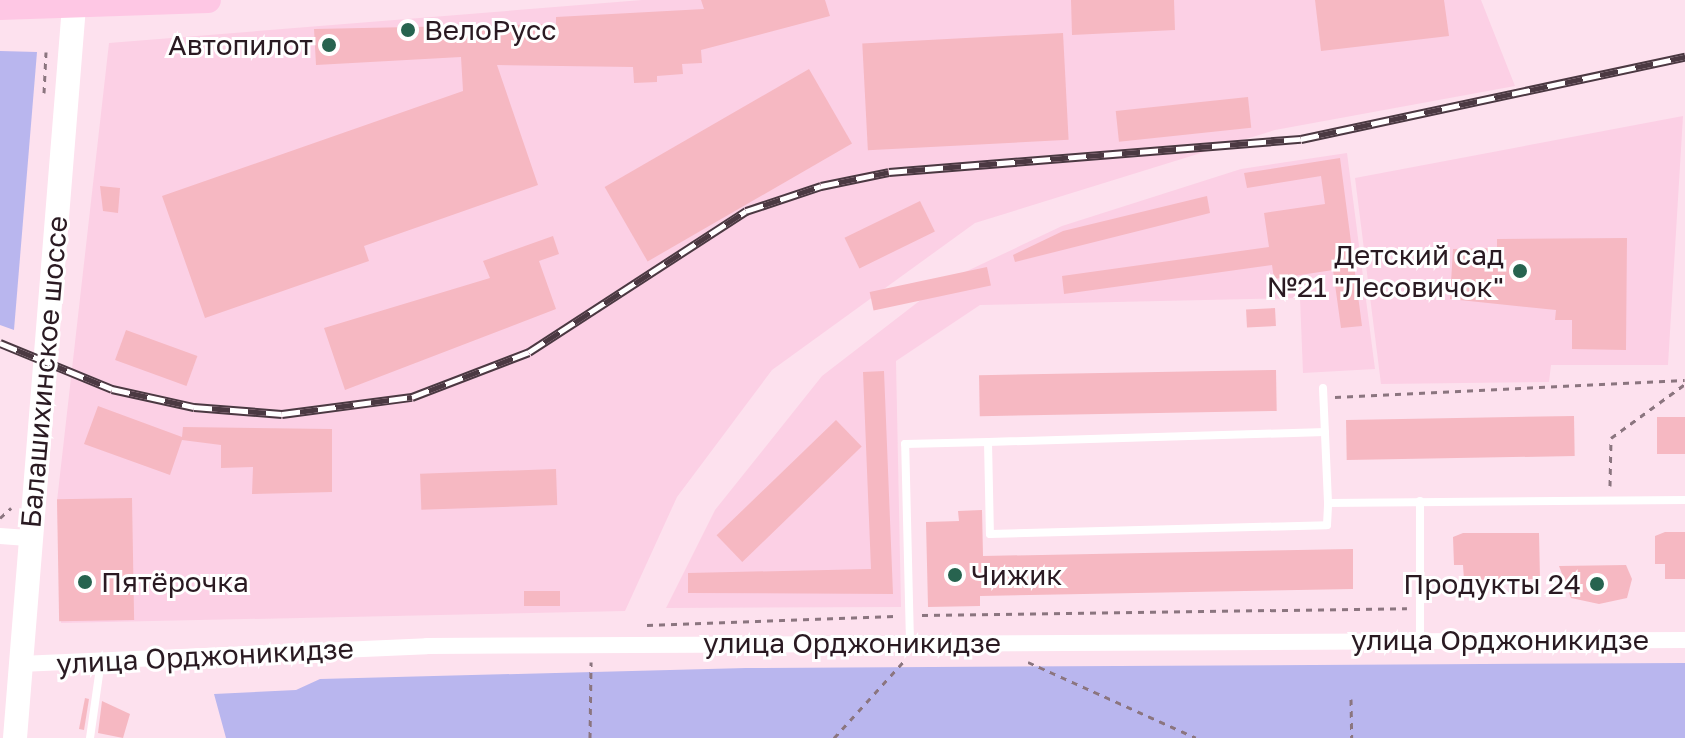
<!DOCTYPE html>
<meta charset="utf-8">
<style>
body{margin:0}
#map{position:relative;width:1685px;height:738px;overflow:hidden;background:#fde1ee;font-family:"Golos Text",sans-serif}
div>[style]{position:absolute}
.built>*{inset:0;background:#fcd0e5}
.green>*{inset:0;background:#b9b6ee}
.building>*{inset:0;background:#f6b8c2;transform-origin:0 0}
.path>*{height:3px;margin-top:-1.5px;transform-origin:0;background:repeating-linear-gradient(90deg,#8b757f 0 6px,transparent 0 12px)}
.service>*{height:8px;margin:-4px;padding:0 4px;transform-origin:4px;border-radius:4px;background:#fff}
.minor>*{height:16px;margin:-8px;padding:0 8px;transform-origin:8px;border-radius:8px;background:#fff}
.secondary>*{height:24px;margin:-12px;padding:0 12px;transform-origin:12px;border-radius:12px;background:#fff}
.primary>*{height:26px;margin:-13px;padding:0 13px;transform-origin:13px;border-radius:13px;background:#fec7e4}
.rail>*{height:9px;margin-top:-4.5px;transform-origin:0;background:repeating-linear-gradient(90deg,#fff 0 18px,#4b3942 0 36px);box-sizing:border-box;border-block:2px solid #4b3942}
.dots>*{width:22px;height:22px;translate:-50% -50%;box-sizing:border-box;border:4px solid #fff;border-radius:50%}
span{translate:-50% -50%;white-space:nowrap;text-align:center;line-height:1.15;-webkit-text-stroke:6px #fff;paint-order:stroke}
.poi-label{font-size:28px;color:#2a1a22}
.left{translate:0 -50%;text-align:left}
.right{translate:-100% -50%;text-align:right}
.street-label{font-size:28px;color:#2a1a22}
</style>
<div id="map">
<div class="built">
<div style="clip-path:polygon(642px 0,1481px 0,1515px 86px,1275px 130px,975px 223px,772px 370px,677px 497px,625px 611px,61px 623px,57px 501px,109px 43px)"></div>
<div style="clip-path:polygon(1683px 116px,1668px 365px,1551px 365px,1549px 382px,1381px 384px,1355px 178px)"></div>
<div style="clip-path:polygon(1347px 153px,1375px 369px,1303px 373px,1300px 298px,980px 305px,896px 361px,901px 607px,666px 608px,715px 510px,822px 376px,944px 282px,1062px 226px,1241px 169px)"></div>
</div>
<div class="green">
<div style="clip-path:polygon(0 51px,37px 52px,14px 330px,0 325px)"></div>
<div style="clip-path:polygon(1685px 663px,1685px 738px,226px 738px,214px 694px,296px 690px,320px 679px,746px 668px)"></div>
</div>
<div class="building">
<div style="clip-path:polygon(701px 0,825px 0,830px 16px,701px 50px,702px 63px,682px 64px,683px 74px,657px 76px,657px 82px,634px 83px,633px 67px,497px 65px,538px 185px,364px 246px,369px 261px,205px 318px,162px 196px,463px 91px,461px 57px,316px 65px,314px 29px,556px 24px,556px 17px,704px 9px)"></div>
<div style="clip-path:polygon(1071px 0,1174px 0,1175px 30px,1072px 35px)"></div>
<div style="clip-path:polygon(1315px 0,1444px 0,1449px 36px,1321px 51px)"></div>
<div style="left:1063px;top:33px;width:107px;height:201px;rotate:87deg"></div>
<div style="left:809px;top:69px;width:86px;height:236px;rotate:60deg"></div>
<div style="left:1248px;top:97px;width:31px;height:133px;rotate:84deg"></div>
<div style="clip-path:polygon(1340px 158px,1362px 326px,1341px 328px,1333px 270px,1274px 279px,1272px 265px,1064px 294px,1062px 276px,1269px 247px,1264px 213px,1325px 204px,1321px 176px,1247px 188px,1244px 173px)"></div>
<div style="clip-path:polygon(100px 186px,120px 188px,118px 213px,103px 211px)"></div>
<div style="clip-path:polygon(1207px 196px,1210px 213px,1015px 262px,1013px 255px,1063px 231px)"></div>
<div style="left:920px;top:201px;width:34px;height:84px;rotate:64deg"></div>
<div style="clip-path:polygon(553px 236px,559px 254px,539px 261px,556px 309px,345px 390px,324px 328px,490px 278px,483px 261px)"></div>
<div style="clip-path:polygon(1627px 238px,1626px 350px,1572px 349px,1572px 320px,1555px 320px,1556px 310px,1450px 299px,1453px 249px,1497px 248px,1497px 239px)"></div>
<div style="left:987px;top:267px;width:19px;height:120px;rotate:78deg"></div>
<div style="left:1275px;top:308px;width:18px;height:29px;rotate:87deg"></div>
<div style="left:126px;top:330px;width:76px;height:32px;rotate:20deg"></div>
<div style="left:1276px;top:370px;width:41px;height:297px;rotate:89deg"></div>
<div style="clip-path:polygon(884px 371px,893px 594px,688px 593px,688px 573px,871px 569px,863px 372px)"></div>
<div style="clip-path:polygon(98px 406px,182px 437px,183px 427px,332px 429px,332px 492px,252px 494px,253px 467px,221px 468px,221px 445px,182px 440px,170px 475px,84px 444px)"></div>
<div style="left:1574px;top:416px;width:40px;height:228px;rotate:89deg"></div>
<div style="left:1657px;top:417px;width:28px;height:37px"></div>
<div style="left:836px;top:420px;width:37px;height:166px;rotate:46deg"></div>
<div style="left:556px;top:469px;width:36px;height:136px;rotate:88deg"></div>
<div style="left:132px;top:498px;width:122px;height:75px;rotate:89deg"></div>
<div style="clip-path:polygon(982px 510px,983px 556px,1353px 549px,1353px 589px,980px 596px,980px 606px,928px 607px,926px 522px,959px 521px,958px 511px)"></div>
<div style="clip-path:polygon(1665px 532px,1685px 532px,1685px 579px,1665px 579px,1665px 564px,1655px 564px,1655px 536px)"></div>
<div style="clip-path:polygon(1463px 533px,1539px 533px,1540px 579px,1464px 580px,1463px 565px,1454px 565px,1453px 537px)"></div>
<div style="clip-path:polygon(1626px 565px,1632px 579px,1627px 598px,1599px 604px,1571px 598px,1559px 566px)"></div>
<div style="left:524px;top:591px;width:36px;height:15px"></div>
<div style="clip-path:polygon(85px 698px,89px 699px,84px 730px,79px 729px)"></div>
<div style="clip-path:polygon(102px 701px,130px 714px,123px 738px,98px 733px)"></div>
</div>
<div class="path">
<div style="left:44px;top:93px;width:41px;rotate:-87.2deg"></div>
<div style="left:1335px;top:397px;width:350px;rotate:-2.8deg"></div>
<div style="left:1610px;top:486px;width:48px;rotate:-88.8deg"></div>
<div style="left:1611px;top:438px;width:92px;rotate:-36.1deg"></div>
<div style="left:0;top:518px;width:15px;rotate:-42deg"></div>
<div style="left:922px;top:615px;width:485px;rotate:-0.8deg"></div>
<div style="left:647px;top:625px;width:248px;rotate:-2.1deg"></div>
<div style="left:1028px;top:662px;width:184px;rotate:24.3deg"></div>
<div style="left:1351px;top:699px;width:39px;rotate:89deg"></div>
<div style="left:590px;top:738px;width:76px;rotate:-89.2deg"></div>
<div style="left:834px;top:738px;width:104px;rotate:-47.7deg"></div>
</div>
<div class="service">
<div style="left:1323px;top:388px;width:115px;rotate:87.5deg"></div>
<div style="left:988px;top:442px;width:337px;rotate:-1.7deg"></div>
<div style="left:1420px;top:641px;width:140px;rotate:-90deg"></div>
<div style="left:910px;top:642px;width:198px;rotate:-91.4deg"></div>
<div style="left:905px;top:444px;width:83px;rotate:-1.4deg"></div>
<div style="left:988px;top:442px;width:92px;rotate:88.8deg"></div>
<div style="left:990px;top:534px;width:337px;rotate:-1.5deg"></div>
<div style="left:1327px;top:525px;width:22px;rotate:-87deg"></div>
<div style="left:1328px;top:503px;width:357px;rotate:-0.5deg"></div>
<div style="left:90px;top:738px;width:78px;rotate:-81.9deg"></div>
</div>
<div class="minor">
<div style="left:0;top:536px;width:31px;rotate:4deg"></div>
<div style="left:20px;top:664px;width:407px;rotate:-2.5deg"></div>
<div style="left:427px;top:646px;width:1258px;rotate:-0.27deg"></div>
</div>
<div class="secondary">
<div style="left:15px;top:738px;width:734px;rotate:-85.39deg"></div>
</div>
<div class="primary">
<div style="left:0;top:7px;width:208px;rotate:-1.9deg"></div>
</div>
<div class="rail">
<div style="left:0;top:343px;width:121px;rotate:22.3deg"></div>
<div style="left:112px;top:389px;width:84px;rotate:12.4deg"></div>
<div style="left:194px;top:407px;width:88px;rotate:4.5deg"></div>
<div style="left:282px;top:414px;width:131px;rotate:-7.5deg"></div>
<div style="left:412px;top:397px;width:125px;rotate:-21deg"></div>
<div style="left:529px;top:352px;width:259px;rotate:-33deg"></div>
<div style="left:746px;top:211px;width:79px;rotate:-18.4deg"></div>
<div style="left:821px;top:186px;width:69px;rotate:-11.6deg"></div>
<div style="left:889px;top:172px;width:413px;rotate:-4.6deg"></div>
<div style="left:1301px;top:139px;width:393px;rotate:-12.1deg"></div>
</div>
<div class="dots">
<div style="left:408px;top:30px;background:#27634f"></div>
<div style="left:329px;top:45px;background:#27634f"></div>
<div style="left:1520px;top:271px;background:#27634f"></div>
<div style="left:955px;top:575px;background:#27634f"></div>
<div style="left:85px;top:582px;background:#27634f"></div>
<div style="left:1597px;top:584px;background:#27634f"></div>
</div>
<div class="poi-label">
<span class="left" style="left:424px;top:30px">ВелоРусс</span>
<span class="right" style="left:313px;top:45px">Автопилот</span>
<span class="right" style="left:1504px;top:271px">Детский сад<br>№21 "Лесовичок"</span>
<span class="left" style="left:971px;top:575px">Чижик</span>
<span class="left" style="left:101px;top:582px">Пятёрочка</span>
<span class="right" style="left:1581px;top:584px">Продукты 24</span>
</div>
<div class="street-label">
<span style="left:44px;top:372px;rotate:-85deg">Балашихинское шоссе</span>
<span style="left:1500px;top:640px">улица Орджоникидзе</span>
<span style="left:852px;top:643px">улица Орджоникидзе</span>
<span style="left:205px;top:656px;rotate:-3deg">улица Орджоникидзе</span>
</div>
</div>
